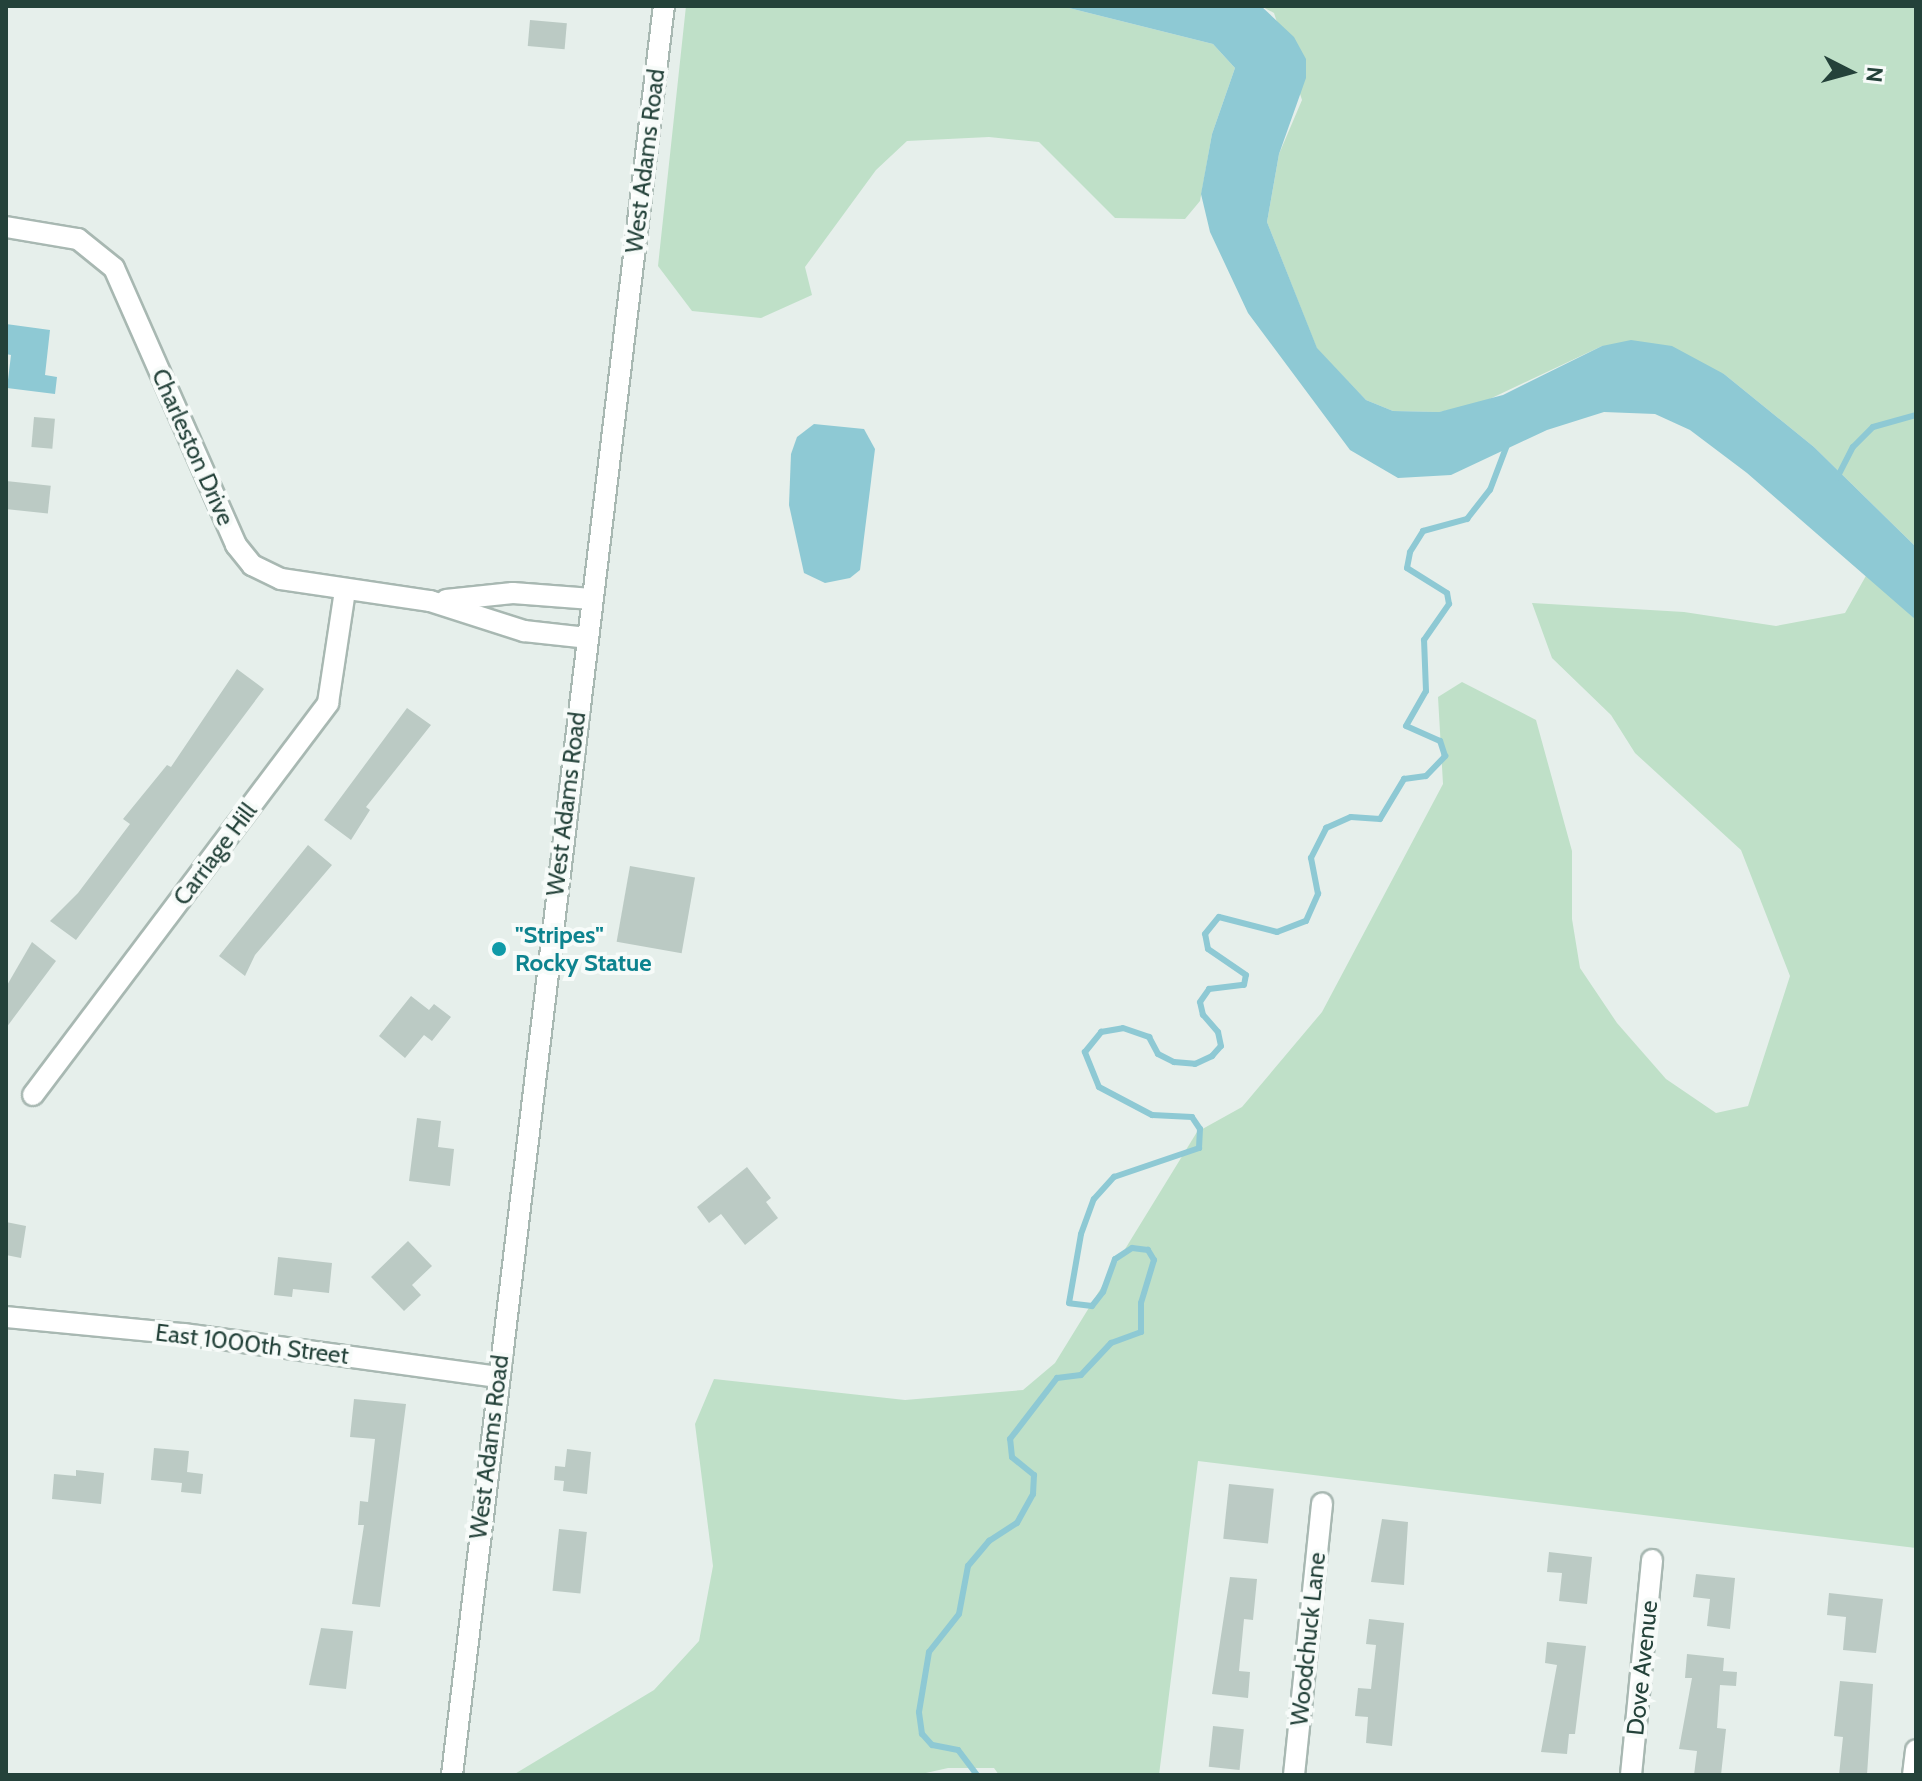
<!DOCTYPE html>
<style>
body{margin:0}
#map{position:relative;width:1922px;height:1781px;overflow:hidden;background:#e6efeb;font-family:Cabin,sans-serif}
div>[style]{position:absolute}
.green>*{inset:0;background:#bfe0c8}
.water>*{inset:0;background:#8ec9d4}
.stream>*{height:6px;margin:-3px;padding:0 3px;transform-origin:3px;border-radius:3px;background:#8ec9d4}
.building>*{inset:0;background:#bbcac4;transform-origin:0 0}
.roads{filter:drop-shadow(2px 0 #a8b8b2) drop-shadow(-2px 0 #a8b8b2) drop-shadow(0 2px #a8b8b2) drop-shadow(0 -2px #a8b8b2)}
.minor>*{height:20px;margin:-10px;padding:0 10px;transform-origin:10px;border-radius:10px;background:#fff}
.dots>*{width:22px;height:22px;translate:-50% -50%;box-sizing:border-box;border:4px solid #f7fbf9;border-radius:50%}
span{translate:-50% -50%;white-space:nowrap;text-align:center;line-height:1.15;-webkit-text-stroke:8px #f7fbf9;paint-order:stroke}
.street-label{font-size:24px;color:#24423a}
.culture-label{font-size:24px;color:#0d838f;font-weight:700}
.left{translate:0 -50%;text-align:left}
.frame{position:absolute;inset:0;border:8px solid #24423a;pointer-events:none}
.north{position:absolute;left:1810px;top:32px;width:80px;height:80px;-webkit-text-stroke:6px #f7fbf9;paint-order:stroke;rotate:96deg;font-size:22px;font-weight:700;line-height:32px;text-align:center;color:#24423a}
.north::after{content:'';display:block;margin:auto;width:28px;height:36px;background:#24423a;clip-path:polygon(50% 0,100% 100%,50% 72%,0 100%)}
</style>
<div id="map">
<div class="green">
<div style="clip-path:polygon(686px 6px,1061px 6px,1213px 44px,1235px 68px,1212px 134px,1200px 201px,1185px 219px,1115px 218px,1039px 142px,989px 137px,907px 141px,876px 170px,805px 267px,812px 295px,761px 318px,692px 311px,658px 266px)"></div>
<div style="clip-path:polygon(1261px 6px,1916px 6px,1916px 547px,1814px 447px,1724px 374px,1602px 346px,1477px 405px,1439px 412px,1393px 411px,1366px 400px,1317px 349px,1267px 222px,1279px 154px,1302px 100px,1274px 13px)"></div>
<div style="clip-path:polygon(1867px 574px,1916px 620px,1916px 1548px,1198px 1461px,1159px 1775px,999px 1775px,994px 1768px,948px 1768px,917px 1775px,513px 1775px,654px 1690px,699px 1641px,713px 1566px,695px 1424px,714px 1379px,905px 1400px,1023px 1390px,1055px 1363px,1197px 1132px,1242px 1107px,1322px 1012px,1443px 784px,1438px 697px,1462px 682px,1536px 720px,1572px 851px,1572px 919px,1580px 968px,1617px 1023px,1666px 1079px,1716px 1113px,1748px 1106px,1790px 976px,1741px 850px,1635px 753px,1611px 715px,1552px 658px,1532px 603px,1684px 612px,1776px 626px,1845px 613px)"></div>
</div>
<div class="water">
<div style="clip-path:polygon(1061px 6px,1261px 6px,1294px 37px,1306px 59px,1306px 78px,1279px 154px,1267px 222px,1317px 348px,1366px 400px,1393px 411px,1439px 412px,1503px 395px,1602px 346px,1631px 340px,1672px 346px,1724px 374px,1814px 447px,1916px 547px,1916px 620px,1747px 473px,1690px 430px,1655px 414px,1604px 412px,1547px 430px,1451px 475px,1398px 478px,1350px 450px,1248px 313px,1210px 232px,1201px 194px,1212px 134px,1235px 68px,1213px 44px)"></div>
<div style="clip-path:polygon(6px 324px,50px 330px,45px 375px,57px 377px,55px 394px,7px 388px,11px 355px,6px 354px)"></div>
<div style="clip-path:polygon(814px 424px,864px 429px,875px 449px,860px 570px,850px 578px,825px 583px,804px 573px,789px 505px,791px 454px,797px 437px)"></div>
</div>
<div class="stream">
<div style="left:1837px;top:478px;width:35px;rotate:-63deg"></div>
<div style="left:1853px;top:447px;width:28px;rotate:-45deg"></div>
<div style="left:1873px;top:427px;width:45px;rotate:-15.6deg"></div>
<div style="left:977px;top:1775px;width:31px;rotate:-127deg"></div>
<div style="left:958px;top:1750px;width:26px;rotate:-169deg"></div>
<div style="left:932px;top:1745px;width:15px;rotate:-132deg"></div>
<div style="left:922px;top:1734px;width:22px;rotate:-98deg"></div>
<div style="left:919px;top:1712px;width:61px;rotate:-80.5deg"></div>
<div style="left:929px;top:1652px;width:48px;rotate:-51.7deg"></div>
<div style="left:959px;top:1614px;width:49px;rotate:-79.4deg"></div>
<div style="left:968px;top:1566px;width:33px;rotate:-50deg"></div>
<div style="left:989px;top:1541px;width:33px;rotate:-33deg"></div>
<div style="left:1017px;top:1523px;width:33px;rotate:-61deg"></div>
<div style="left:1033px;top:1494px;width:19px;rotate:-87deg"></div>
<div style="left:1034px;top:1475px;width:28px;rotate:-141deg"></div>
<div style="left:1012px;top:1457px;width:18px;rotate:-96deg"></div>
<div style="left:1010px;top:1439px;width:77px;rotate:-52.4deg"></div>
<div style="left:1057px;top:1378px;width:24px;rotate:-7deg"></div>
<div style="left:1081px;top:1375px;width:44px;rotate:-46.8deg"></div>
<div style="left:1111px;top:1343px;width:32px;rotate:-20deg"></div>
<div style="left:1141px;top:1332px;width:29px;rotate:-90deg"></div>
<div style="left:1141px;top:1303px;width:45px;rotate:-73.2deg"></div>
<div style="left:1154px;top:1260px;width:12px;rotate:-121deg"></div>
<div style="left:1148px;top:1250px;width:16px;rotate:-173deg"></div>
<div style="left:1132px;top:1248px;width:20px;rotate:147deg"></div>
<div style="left:1115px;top:1259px;width:35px;rotate:110deg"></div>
<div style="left:1103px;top:1292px;width:18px;rotate:128deg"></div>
<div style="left:1092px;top:1306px;width:23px;rotate:-173deg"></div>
<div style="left:1069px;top:1303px;width:70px;rotate:-80.1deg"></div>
<div style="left:1081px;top:1234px;width:37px;rotate:-70deg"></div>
<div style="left:1094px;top:1199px;width:30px;rotate:-48deg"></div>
<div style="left:1114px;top:1177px;width:90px;rotate:-18.8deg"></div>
<div style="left:1199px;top:1148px;width:19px;rotate:-87deg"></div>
<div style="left:1200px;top:1129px;width:14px;rotate:-124deg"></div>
<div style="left:1192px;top:1117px;width:40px;rotate:-177.1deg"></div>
<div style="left:1152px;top:1115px;width:60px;rotate:-152.2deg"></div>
<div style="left:1099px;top:1087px;width:38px;rotate:-112deg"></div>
<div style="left:1085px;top:1052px;width:26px;rotate:-51deg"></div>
<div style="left:1101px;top:1032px;width:22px;rotate:-10deg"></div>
<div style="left:1123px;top:1028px;width:28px;rotate:19deg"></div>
<div style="left:1149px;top:1037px;width:19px;rotate:62deg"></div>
<div style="left:1158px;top:1054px;width:18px;rotate:27deg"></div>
<div style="left:1174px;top:1062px;width:21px;rotate:5deg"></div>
<div style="left:1195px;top:1064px;width:19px;rotate:-25deg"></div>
<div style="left:1212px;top:1056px;width:13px;rotate:-48deg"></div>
<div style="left:1221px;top:1046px;width:14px;rotate:-102deg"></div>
<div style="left:1218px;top:1032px;width:23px;rotate:-131deg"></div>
<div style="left:1203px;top:1015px;width:13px;rotate:-103deg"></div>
<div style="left:1200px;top:1002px;width:16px;rotate:-55deg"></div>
<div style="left:1209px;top:989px;width:35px;rotate:-7deg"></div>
<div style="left:1244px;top:985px;width:10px;rotate:-79deg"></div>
<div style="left:1246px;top:975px;width:46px;rotate:-145.6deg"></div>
<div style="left:1208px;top:949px;width:15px;rotate:-101deg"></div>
<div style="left:1205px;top:934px;width:22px;rotate:-51deg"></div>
<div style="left:1219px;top:917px;width:60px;rotate:14.5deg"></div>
<div style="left:1277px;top:932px;width:31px;rotate:-21deg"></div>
<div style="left:1306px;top:921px;width:30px;rotate:-66deg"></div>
<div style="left:1318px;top:894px;width:37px;rotate:-101deg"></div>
<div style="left:1311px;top:858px;width:34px;rotate:-63deg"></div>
<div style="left:1326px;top:828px;width:27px;rotate:-24deg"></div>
<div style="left:1351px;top:817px;width:29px;rotate:4deg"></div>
<div style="left:1380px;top:819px;width:47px;rotate:-59deg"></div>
<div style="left:1404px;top:779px;width:22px;rotate:-8deg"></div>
<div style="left:1426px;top:776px;width:28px;rotate:-46deg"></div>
<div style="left:1445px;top:756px;width:16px;rotate:-108deg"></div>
<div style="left:1440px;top:741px;width:37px;rotate:-156deg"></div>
<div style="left:1406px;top:726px;width:40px;rotate:-60.3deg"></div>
<div style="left:1426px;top:691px;width:51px;rotate:-92.2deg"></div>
<div style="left:1424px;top:640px;width:44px;rotate:-55.2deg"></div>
<div style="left:1449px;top:604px;width:11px;rotate:-100deg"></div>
<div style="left:1447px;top:593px;width:47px;rotate:-148deg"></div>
<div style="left:1407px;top:568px;width:16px;rotate:-79deg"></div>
<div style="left:1410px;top:552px;width:25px;rotate:-58deg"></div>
<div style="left:1423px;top:531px;width:46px;rotate:-15.3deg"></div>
<div style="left:1467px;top:519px;width:37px;rotate:-52deg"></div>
<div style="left:1490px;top:490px;width:48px;rotate:-69.3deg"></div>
</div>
<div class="building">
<div style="left:530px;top:20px;width:37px;height:26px;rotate:5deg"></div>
<div style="left:34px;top:417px;width:21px;height:30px;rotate:5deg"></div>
<div style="left:6px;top:481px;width:45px;height:28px;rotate:6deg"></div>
<div style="clip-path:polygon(237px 669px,264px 689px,76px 940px,50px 921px,78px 893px,130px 824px,123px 819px,167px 765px,171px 767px)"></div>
<div style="clip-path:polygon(407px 708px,431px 725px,366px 807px,370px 810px,351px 840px,324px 820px)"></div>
<div style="clip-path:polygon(308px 845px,332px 865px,255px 955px,245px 976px,219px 956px)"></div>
<div style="left:630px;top:866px;width:66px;height:77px;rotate:10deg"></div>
<div style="clip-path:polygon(32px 942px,56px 961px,6px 1028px,6px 987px)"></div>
<div style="clip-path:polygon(411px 996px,429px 1010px,434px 1004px,451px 1017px,432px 1041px,424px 1035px,405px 1058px,379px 1036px)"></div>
<div style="clip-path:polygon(417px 1118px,441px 1121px,438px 1147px,454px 1149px,450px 1186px,409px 1181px)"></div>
<div style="clip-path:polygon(747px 1167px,771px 1198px,766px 1202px,778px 1218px,745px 1245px,721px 1214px,709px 1223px,697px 1207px)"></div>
<div style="clip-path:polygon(6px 1222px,26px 1226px,21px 1258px,6px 1255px)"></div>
<div style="clip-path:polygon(408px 1241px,432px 1266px,412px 1285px,421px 1295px,404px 1311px,371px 1277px)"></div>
<div style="clip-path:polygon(278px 1257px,332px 1263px,329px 1293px,293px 1289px,292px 1297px,274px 1295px)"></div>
<div style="clip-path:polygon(354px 1399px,406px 1404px,380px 1607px,352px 1604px,364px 1525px,358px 1525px,360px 1501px,368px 1502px,375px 1439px,350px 1437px)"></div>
<div style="clip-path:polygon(154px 1448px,189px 1451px,187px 1472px,203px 1474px,201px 1494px,181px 1492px,182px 1483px,151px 1480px)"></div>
<div style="clip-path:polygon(567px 1449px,591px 1452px,587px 1494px,563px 1491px,564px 1481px,554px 1480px,555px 1466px,565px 1467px)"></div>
<div style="clip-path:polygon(76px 1470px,104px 1473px,101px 1504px,52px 1499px,54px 1474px,76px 1476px)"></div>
<div style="left:1229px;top:1484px;width:45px;height:55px;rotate:6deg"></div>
<div style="clip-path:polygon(1382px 1519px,1408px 1522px,1404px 1585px,1371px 1582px)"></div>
<div style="left:559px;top:1529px;width:28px;height:62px;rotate:6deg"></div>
<div style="clip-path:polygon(1549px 1552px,1592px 1557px,1587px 1604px,1559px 1601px,1562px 1573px,1547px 1572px)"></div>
<div style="clip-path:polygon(1696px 1574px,1735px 1578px,1730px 1629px,1707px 1626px,1710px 1599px,1693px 1597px)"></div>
<div style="clip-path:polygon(1230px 1577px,1257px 1579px,1253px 1620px,1244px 1619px,1239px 1671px,1250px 1672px,1248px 1698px,1212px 1694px)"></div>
<div style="clip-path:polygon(1829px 1593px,1883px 1599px,1876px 1653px,1843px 1650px,1846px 1617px,1827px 1615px)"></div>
<div style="clip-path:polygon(1369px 1619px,1404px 1623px,1392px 1746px,1366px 1743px,1368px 1717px,1355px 1716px,1358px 1688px,1371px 1689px,1376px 1645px,1366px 1644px)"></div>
<div style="clip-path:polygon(321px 1628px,353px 1631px,346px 1689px,309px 1685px)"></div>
<div style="clip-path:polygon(1547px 1642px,1586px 1646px,1575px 1734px,1569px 1734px,1567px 1754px,1541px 1752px,1557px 1665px,1545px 1663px)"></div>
<div style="clip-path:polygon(1687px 1654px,1724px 1658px,1723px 1671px,1737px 1672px,1736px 1686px,1720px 1685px,1717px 1728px,1726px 1729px,1721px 1775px,1694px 1775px,1697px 1751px,1679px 1749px,1692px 1678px,1685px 1678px)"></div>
<div style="clip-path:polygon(1840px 1681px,1873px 1684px,1867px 1775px,1839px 1775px,1843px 1737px,1834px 1736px)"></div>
<div style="left:1213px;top:1726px;width:31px;height:41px;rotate:6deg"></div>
</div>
<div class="roads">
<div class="minor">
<div style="left:6px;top:227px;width:73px;rotate:9.5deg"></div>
<div style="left:78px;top:239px;width:46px;rotate:38.9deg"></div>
<div style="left:114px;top:268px;width:303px;rotate:66.2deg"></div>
<div style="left:236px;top:545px;width:26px;rotate:51deg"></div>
<div style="left:252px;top:565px;width:32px;rotate:26deg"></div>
<div style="left:281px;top:579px;width:151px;rotate:8.4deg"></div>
<div style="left:430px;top:601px;width:99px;rotate:17.7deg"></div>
<div style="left:524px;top:631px;width:63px;rotate:6.3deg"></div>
<div style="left:446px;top:600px;width:67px;rotate:-6deg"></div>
<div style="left:513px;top:593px;width:79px;rotate:4.3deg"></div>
<div style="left:33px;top:1095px;width:491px;rotate:-53deg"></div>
<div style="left:328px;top:703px;width:114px;rotate:-81.4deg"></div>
<div style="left:6px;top:1317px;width:179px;rotate:5.5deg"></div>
<div style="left:184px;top:1334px;width:316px;rotate:7.8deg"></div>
<div style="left:452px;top:1775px;width:1782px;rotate:-83.17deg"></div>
<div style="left:1294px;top:1775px;width:273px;rotate:-84.1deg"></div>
<div style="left:1631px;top:1775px;width:216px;rotate:-84.4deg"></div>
<div style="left:1913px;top:1775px;width:25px;rotate:-83deg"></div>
</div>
</div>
<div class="dots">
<div style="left:499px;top:949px;background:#0f9aa8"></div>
</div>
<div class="street-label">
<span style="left:645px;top:161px;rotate:-83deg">West Adams Road</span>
<span style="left:193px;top:447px;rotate:66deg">Charleston Drive</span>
<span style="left:566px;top:804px;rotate:-83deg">West Adams Road</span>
<span style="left:215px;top:854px;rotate:-53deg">Carriage Hill</span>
<span style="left:252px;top:1344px;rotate:7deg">East 1000th Street</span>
<span style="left:489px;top:1447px;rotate:-83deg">West Adams Road</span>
<span style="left:1308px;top:1639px;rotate:-84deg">Woodchuck Lane</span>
<span style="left:1642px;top:1668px;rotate:-84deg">Dove Avenue</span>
</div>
<div class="culture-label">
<span class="left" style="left:515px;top:949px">"Stripes"<br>Rocky Statue</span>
</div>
<div class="frame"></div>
<div class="north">N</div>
</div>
